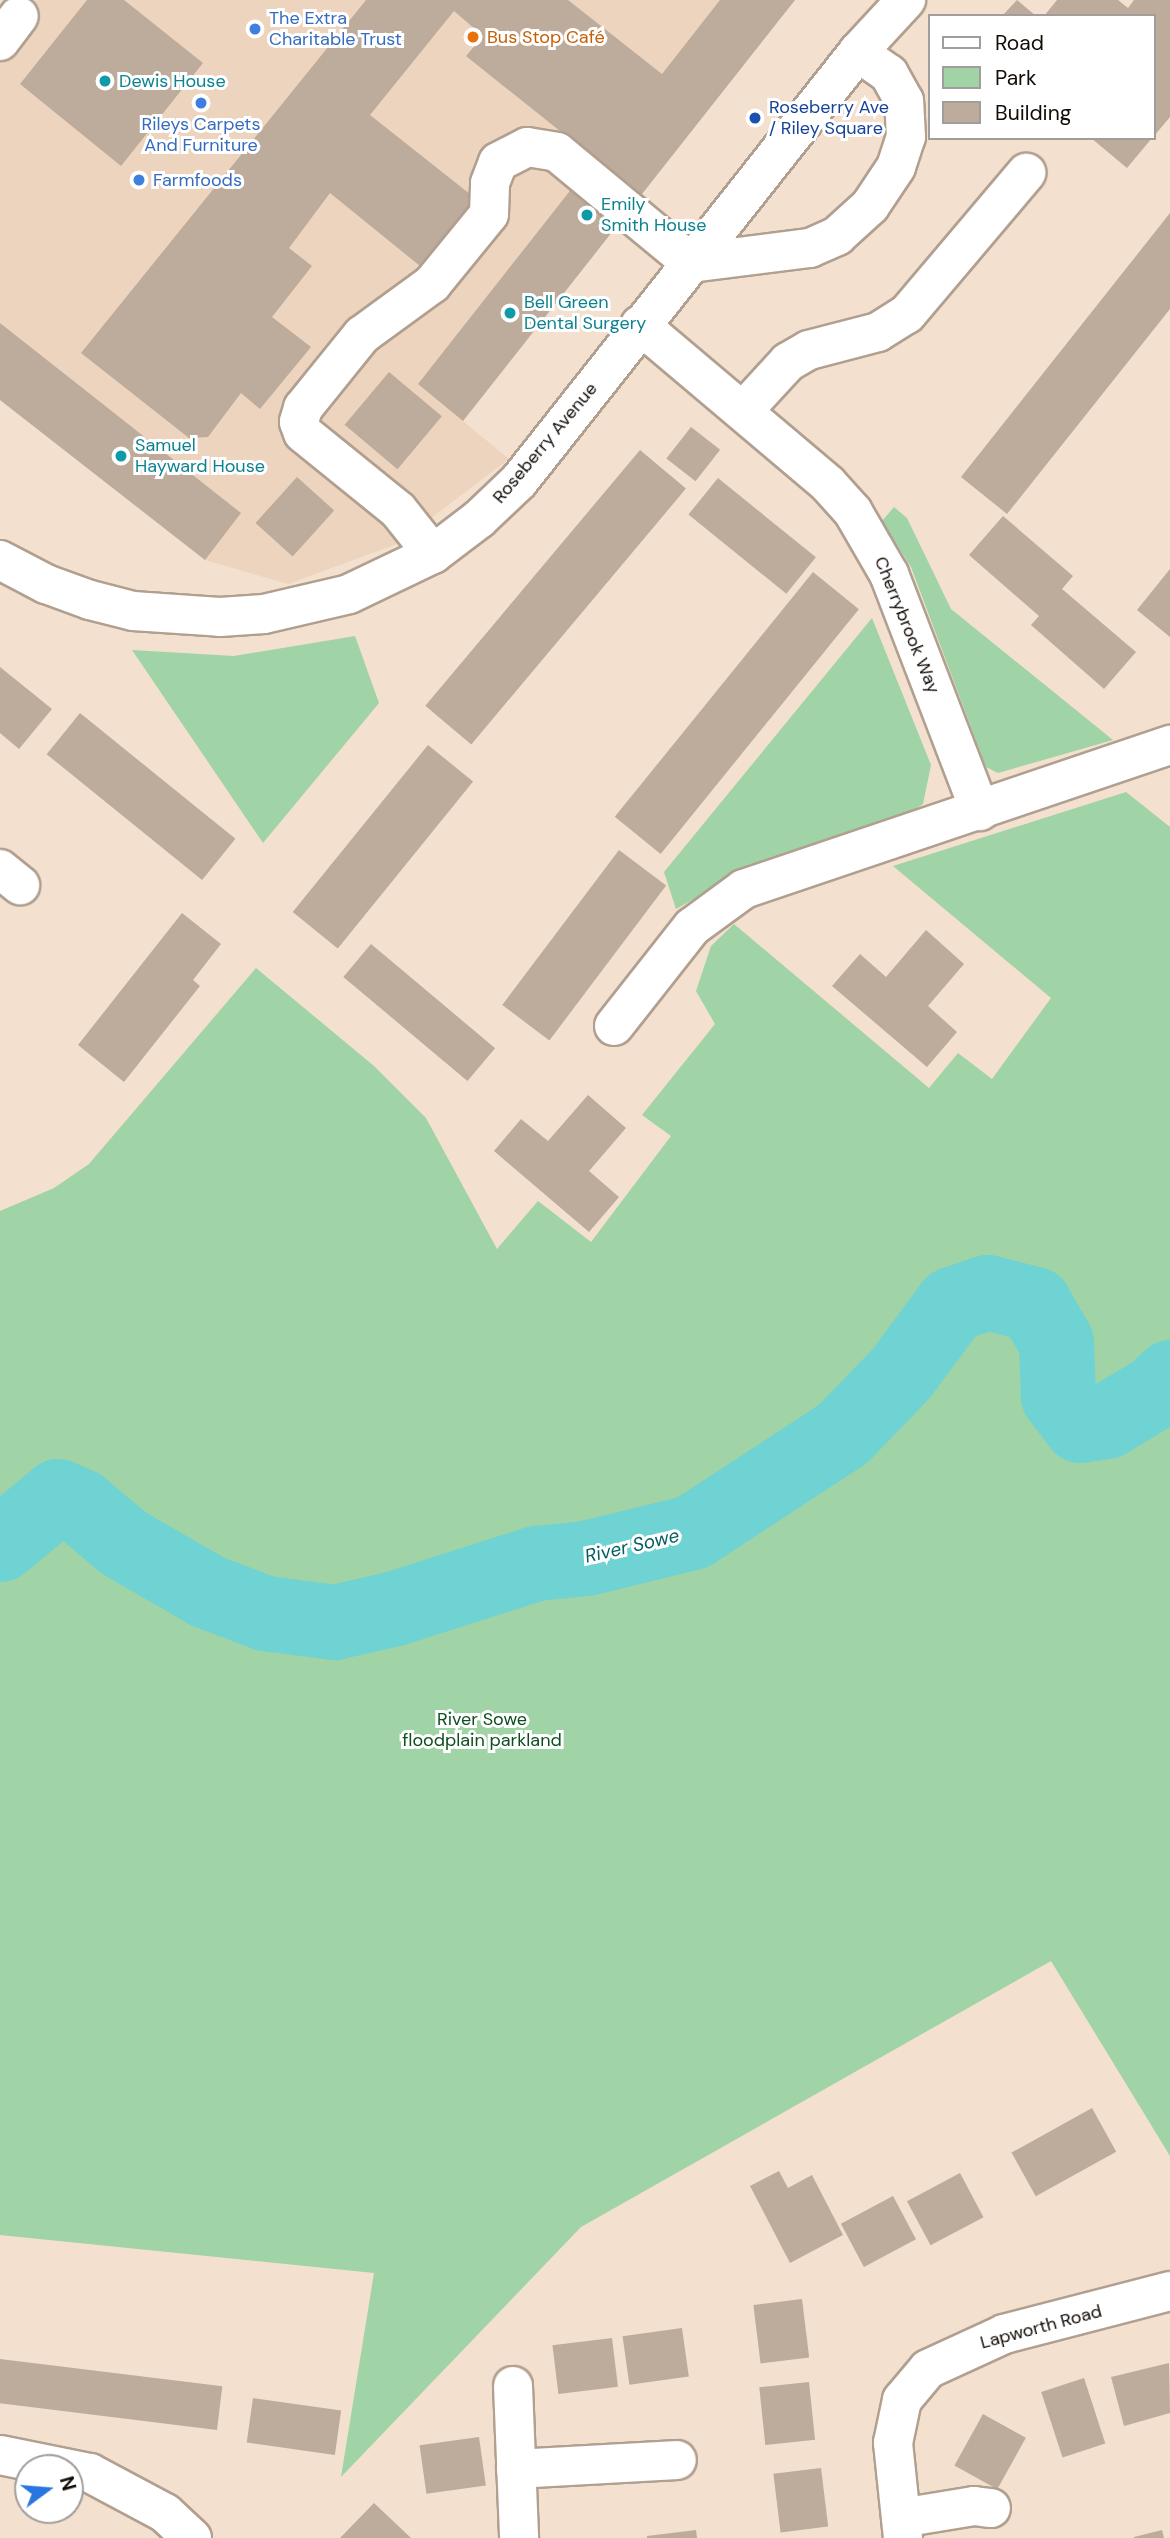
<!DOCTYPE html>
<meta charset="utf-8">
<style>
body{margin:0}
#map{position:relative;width:1170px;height:2538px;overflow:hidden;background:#f3e0cf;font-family:"DM Sans",sans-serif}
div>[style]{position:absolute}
.built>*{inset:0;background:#edd4be}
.green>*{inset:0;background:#a0d3a6}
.river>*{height:75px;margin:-37.5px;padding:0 37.5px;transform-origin:37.5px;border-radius:37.5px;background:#6fd2d3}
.building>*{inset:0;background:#bdab9b;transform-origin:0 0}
.roads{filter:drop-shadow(2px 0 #b19f8f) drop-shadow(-2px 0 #b19f8f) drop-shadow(0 2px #b19f8f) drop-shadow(0 -2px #b19f8f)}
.minor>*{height:38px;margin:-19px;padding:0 19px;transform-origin:19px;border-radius:19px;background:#fff}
.dots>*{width:19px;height:19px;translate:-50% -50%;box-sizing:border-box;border:4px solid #fff;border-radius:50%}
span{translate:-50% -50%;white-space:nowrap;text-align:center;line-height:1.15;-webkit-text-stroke:6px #fff;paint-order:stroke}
.shop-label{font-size:18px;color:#366cbe}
.left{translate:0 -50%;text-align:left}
.food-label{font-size:18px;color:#c56008}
.culture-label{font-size:18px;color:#0d838f}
.transit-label{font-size:18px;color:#164399}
.street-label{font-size:18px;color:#120b06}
.park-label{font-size:18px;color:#0e4d1f}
.water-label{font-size:19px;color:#045e60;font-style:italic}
.legend{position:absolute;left:928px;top:14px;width:228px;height:126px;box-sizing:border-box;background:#fff;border:2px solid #a09d9b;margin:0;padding:9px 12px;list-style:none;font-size:21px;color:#120b06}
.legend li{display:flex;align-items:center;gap:14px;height:35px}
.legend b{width:35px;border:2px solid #a09d9b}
.north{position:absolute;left:14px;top:2454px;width:70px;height:70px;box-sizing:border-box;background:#fff;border:2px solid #a09d9b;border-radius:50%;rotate:74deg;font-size:19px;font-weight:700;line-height:28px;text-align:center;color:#120b06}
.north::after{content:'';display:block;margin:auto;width:24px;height:32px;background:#2a76e1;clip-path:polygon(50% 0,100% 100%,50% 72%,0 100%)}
</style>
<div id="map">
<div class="built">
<div style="clip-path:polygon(36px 0,795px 0,463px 421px,509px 459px,397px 544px,288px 584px,205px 560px,0 400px,0 49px)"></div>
</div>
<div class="green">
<div style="clip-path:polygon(894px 507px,907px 518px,951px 609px,1113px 740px,998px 773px,986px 767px,911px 567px,882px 521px)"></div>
<div style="clip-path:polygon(872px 618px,931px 765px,923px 804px,904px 816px,736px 875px,676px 909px,664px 872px)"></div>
<div style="clip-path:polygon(355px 636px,379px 703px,263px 843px,132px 650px,234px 656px)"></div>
<div style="clip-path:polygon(1126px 792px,1170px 827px,1170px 2156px,1051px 1961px,581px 2227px,341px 2477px,374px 2273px,0 2235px,0 1211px,54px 1188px,89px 1164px,256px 968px,374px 1066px,426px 1118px,497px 1249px,538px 1201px,591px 1242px,671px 1136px,642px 1115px,715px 1024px,696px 991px,711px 946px,734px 924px,929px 1088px,958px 1053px,992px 1079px,1051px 998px,893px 866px)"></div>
</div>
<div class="river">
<div style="left:0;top:1544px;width:75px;rotate:-39.6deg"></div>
<div style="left:58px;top:1496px;width:24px;rotate:24deg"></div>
<div style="left:80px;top:1506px;width:57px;rotate:40.1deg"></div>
<div style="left:124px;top:1543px;width:96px;rotate:30deg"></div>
<div style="left:207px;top:1591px;width:62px;rotate:20.8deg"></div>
<div style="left:265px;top:1613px;width:70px;rotate:7.4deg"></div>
<div style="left:334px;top:1622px;width:63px;rotate:-12.9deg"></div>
<div style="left:395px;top:1608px;width:148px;rotate:-17.7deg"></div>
<div style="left:536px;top:1563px;width:50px;rotate:-5.7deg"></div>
<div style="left:586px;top:1558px;width:109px;rotate:-13.8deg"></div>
<div style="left:692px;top:1532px;width:179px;rotate:-33.2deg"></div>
<div style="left:842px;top:1434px;width:83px;rotate:-46deg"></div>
<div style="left:900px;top:1374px;width:87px;rotate:-53.4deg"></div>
<div style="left:952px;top:1304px;width:37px;rotate:-19deg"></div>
<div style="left:987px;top:1292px;width:49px;rotate:14.3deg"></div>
<div style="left:1034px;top:1304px;width:44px;rotate:59.9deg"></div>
<div style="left:1056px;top:1342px;width:54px;rotate:87.9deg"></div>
<div style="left:1058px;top:1396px;width:36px;rotate:53deg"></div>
<div style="left:1080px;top:1425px;width:26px;rotate:-9deg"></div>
<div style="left:1106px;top:1421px;width:58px;rotate:-31deg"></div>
<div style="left:1156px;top:1391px;width:20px;rotate:-45deg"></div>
</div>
<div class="building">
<div style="clip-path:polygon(87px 0,124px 0,203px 63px,121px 166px,20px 84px)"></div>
<div style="clip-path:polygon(366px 0,568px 0,662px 74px,720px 0,795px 0,463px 421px,418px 384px,595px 159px,466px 56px,483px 36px,454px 11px,370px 115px,475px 198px,420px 266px,330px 193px,289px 248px,312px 266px,272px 317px,311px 347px,260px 409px,241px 393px,208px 437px,189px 438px,81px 353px)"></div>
<div style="clip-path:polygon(1017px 0,1036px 16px,1002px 16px)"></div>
<div style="clip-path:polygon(1057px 0,1118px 0,1128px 8px,1134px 0,1170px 0,1170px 117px,1154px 136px,1154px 16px,1044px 16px)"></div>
<div style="clip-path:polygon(1091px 138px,1152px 138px,1127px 168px)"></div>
<div style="clip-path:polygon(1170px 213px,1170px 309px,1007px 514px,961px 477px)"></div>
<div style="clip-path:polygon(0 323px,241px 513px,205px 560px,0 400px)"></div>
<div style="left:389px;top:372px;width:69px;height:69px;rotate:40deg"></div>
<div style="left:691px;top:427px;width:37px;height:40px;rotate:38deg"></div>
<div style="left:640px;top:450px;width:60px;height:334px;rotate:40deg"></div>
<div style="left:297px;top:477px;width:50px;height:62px;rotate:42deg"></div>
<div style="left:718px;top:478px;width:126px;height:47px;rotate:39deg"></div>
<div style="clip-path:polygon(1003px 516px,1073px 576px,1062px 589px,1136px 652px,1104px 689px,1031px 625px,1039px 616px,969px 555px)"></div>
<div style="clip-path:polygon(1170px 569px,1170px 637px,1137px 610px)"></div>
<div style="left:813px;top:572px;width:59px;height:315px;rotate:39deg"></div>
<div style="clip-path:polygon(0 667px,52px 709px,19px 749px,0 733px)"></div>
<div style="left:80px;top:713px;width:200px;height:53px;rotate:39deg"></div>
<div style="left:428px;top:745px;width:58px;height:215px;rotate:39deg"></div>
<div style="left:619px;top:850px;width:59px;height:194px;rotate:37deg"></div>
<div style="clip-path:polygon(182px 913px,221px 944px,193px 980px,200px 986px,124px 1082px,78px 1045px)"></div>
<div style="clip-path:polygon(926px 930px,964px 964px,928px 1006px,957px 1032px,927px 1067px,832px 986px,860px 954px,886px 977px)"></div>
<div style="left:371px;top:944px;width:162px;height:43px;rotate:40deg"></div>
<div style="clip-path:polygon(588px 1095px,626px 1128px,589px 1171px,619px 1197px,589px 1232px,494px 1151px,521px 1119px,548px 1141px)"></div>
<div style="left:1092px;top:2108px;width:50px;height:92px;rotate:61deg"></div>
<div style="clip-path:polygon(779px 2171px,788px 2188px,812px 2175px,843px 2235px,790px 2263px,750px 2186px)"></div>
<div style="left:960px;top:2173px;width:50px;height:60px;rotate:62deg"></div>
<div style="left:893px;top:2196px;width:49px;height:59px;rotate:62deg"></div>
<div style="left:802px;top:2299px;width:59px;height:49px;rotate:83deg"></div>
<div style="left:682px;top:2328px;width:49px;height:60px;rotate:82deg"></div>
<div style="left:612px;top:2338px;width:49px;height:60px;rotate:83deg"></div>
<div style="left:0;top:2359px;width:224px;height:44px;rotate:7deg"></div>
<div style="clip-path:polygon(1169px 2363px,1170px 2413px,1124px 2426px,1111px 2377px)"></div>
<div style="left:1084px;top:2378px;width:69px;height:45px;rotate:72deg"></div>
<div style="left:809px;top:2382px;width:58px;height:50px;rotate:84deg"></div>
<div style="left:253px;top:2398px;width:89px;height:45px;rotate:8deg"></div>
<div style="left:983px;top:2414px;width:49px;height:59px;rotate:29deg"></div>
<div style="left:479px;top:2437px;width:49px;height:60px;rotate:82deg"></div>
<div style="left:821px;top:2468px;width:59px;height:48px;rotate:83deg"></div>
<div style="clip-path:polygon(374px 2503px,411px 2538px,340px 2538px)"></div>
<div style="clip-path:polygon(696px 2530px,697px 2538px,647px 2538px,647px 2536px)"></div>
<div style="clip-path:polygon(1162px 2530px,1164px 2538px,1134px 2538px,1134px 2537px)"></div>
</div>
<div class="roads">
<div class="minor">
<div style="left:0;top:41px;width:31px;rotate:-53deg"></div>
<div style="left:640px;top:325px;width:246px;rotate:40.2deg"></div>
<div style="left:828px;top:484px;width:38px;rotate:48deg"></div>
<div style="left:853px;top:512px;width:72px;rotate:59.9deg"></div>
<div style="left:889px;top:574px;width:254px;rotate:69deg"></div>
<div style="left:743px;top:411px;width:67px;rotate:-47.4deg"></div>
<div style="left:788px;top:362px;width:24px;rotate:-30deg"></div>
<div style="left:809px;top:350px;width:71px;rotate:-14.6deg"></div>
<div style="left:878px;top:332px;width:34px;rotate:-32deg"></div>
<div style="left:907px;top:314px;width:185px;rotate:-49.8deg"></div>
<div style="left:433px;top:554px;width:56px;rotate:-128.5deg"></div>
<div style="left:398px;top:510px;width:122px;rotate:-141deg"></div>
<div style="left:303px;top:433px;width:12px;rotate:-110deg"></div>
<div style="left:299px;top:422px;width:15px;rotate:-74deg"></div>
<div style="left:303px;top:408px;width:94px;rotate:-51.1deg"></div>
<div style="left:362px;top:335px;width:87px;rotate:-36.1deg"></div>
<div style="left:432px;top:284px;width:90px;rotate:-50.8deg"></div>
<div style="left:489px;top:214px;width:31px;rotate:-88deg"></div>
<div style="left:490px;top:183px;width:22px;rotate:-69deg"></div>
<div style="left:498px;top:162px;width:33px;rotate:-27deg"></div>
<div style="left:527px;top:147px;width:30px;rotate:9deg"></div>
<div style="left:557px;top:152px;width:174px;rotate:39.6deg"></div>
<div style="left:691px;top:263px;width:120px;rotate:-7.2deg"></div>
<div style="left:810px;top:248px;width:30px;rotate:-24deg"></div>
<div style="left:837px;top:236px;width:45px;rotate:-42.3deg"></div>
<div style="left:870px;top:206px;width:47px;rotate:-56.3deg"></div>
<div style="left:896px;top:167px;width:32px;rotate:-72deg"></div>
<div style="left:906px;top:137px;width:36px;rotate:-93deg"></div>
<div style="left:904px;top:101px;width:31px;rotate:-119deg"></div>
<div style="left:889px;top:74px;width:38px;rotate:-145deg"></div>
<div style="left:0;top:560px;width:52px;rotate:27.6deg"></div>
<div style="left:46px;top:584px;width:47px;rotate:20deg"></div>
<div style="left:90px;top:600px;width:44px;rotate:14.3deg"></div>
<div style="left:133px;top:611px;width:87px;rotate:3.9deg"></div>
<div style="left:220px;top:617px;width:44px;rotate:-3.9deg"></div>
<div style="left:264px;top:614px;width:87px;rotate:-13.2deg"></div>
<div style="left:349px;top:594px;width:93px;rotate:-25.5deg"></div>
<div style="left:433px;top:554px;width:58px;rotate:-37.3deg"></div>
<div style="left:479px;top:519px;width:55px;rotate:-43.5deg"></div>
<div style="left:519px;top:481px;width:547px;rotate:-51.68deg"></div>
<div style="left:858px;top:52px;width:71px;rotate:-47.3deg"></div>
<div style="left:0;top:869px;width:26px;rotate:39deg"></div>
<div style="left:614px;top:1026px;width:126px;rotate:-51.8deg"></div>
<div style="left:692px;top:927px;width:64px;rotate:-36.2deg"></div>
<div style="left:744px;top:889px;width:450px;rotate:-18.7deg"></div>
<div style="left:513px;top:2386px;width:152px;rotate:87.7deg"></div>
<div style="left:0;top:2455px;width:92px;rotate:11.3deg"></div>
<div style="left:90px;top:2473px;width:85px;rotate:28.1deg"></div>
<div style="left:165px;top:2513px;width:37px;rotate:43deg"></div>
<div style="left:516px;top:2469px;width:161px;rotate:-3.2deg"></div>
<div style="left:901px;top:2518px;width:74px;rotate:-9.3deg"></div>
<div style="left:974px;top:2506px;width:17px;rotate:7deg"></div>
<div style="left:903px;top:2538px;width:96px;rotate:-96deg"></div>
<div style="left:893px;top:2443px;width:44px;rotate:-78.2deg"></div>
<div style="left:902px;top:2400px;width:40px;rotate:-50deg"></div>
<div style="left:928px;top:2369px;width:84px;rotate:-24.7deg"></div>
<div style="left:1004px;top:2334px;width:171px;rotate:-14.5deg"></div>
</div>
</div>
<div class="dots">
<div style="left:255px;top:29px;background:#3f7fe0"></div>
<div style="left:473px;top:37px;background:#e8710a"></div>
<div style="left:105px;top:81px;background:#0f9aa8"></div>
<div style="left:201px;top:103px;background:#3f7fe0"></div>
<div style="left:755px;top:118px;background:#1a4fb4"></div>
<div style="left:139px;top:180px;background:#3f7fe0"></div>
<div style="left:587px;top:215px;background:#0f9aa8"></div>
<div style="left:510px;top:313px;background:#0f9aa8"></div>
<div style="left:121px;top:456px;background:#0f9aa8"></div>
</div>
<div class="shop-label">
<span class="left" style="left:269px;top:29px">The Extra<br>Charitable Trust</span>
<span style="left:201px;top:135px">Rileys Carpets<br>And Furniture</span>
<span class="left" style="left:153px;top:180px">Farmfoods</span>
</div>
<div class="food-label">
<span class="left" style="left:487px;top:37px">Bus Stop Café</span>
</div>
<div class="culture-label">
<span class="left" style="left:119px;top:81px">Dewis House</span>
<span class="left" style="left:601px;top:215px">Emily<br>Smith House</span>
<span class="left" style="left:524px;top:313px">Bell Green<br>Dental Surgery</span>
<span class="left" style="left:135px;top:456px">Samuel<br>Hayward House</span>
</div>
<div class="transit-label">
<span class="left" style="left:769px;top:118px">Roseberry Ave<br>/ Riley Square</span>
</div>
<div class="street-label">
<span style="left:545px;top:443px;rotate:-50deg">Roseberry Avenue</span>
<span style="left:907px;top:625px;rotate:68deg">Cherrybrook Way</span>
<span style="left:1041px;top:2327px;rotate:-15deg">Lapworth Road</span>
</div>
<div class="park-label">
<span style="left:482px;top:1730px">River Sowe<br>floodplain parkland</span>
</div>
<div class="water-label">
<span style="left:632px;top:1546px;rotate:-13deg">River Sowe</span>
</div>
<ul class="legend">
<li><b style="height:9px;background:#fff"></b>Road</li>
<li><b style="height:19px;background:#a0d3a6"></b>Park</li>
<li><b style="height:19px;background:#bdab9b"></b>Building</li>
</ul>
<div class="north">N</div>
</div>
